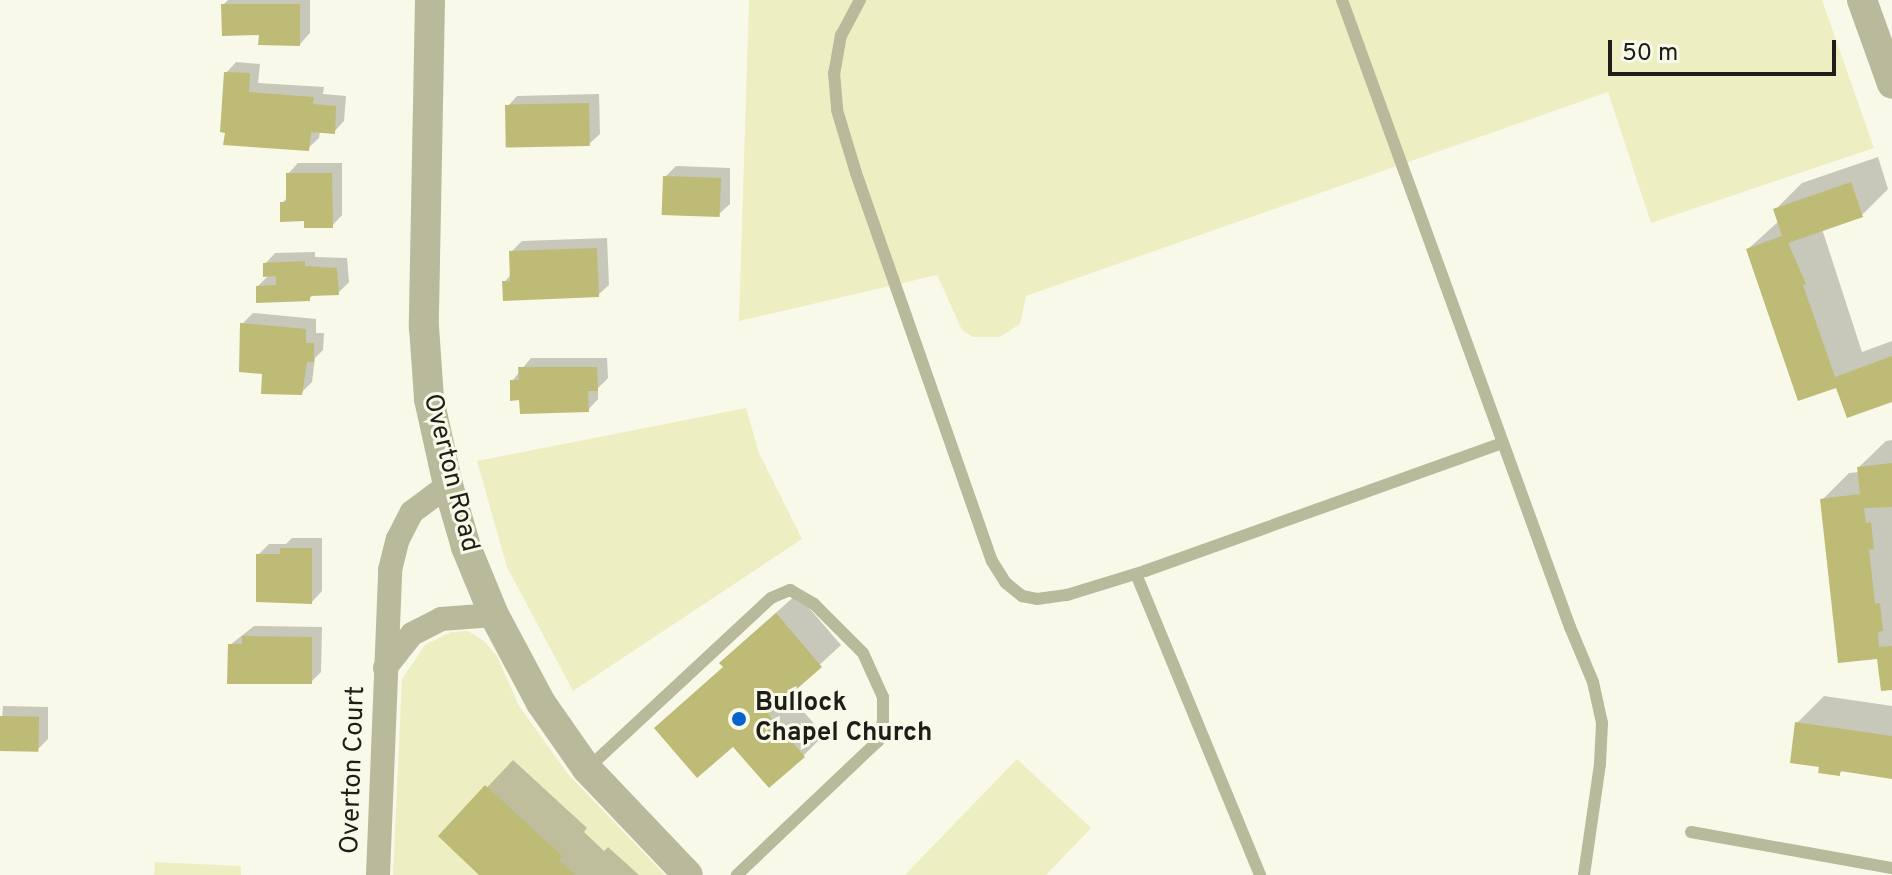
<!DOCTYPE html>
<style>
body{margin:0}
#map{position:relative;width:1892px;height:875px;overflow:hidden;background:#f9f9e9;font-family:Overpass,sans-serif}
div>[style]{position:absolute}
.green>*{inset:0;background:#eeeec3}
.shadow>*{inset:0;background:#0003}
.building>*{inset:0;background:#bdbb75;transform-origin:0 0}
.service>*{height:12px;margin:-6px;padding:0 6px;transform-origin:6px;border-radius:6px;background:#b9b99b}
.minor>*{height:24px;margin:-12px;padding:0 12px;transform-origin:12px;border-radius:12px;background:#b9b99b}
.tertiary>*{height:30px;margin:-15px;padding:0 15px;transform-origin:15px;border-radius:15px;background:#b9b99b}
.dots>*{width:22px;height:22px;translate:-50% -50%;box-sizing:border-box;border:4px solid #f9f9e9;border-radius:50%}
span{translate:-50% -50%;white-space:nowrap;text-align:center;line-height:1.15;-webkit-text-stroke:6px #f9f9e9;paint-order:stroke}
.street-label{font-size:26px;color:#1e1e18}
.poi-label{font-size:26px;color:#1e1e18;font-weight:700}
.left{translate:0 -50%;text-align:left}
.scale{position:absolute;left:1608px;top:40px;width:228px;height:36px;box-sizing:border-box;border:4px solid #1e1e18;border-top:0;padding-left:10px;font-size:24px;line-height:28px;white-space:nowrap;color:#1e1e18;-webkit-text-stroke:6px #f9f9e9;paint-order:stroke}
</style>
<div id="map">
<div class="green">
<div style="clip-path:polygon(749px 0,1822px 0,1874px 148px,1651px 223px,1608px 92px,1026px 296px,1020px 324px,1000px 337px,973px 337px,962px 330px,937px 275px,739px 321px)"></div>
<div style="clip-path:polygon(746px 408px,759px 453px,802px 539px,573px 691px,507px 567px,477px 461px)"></div>
<div style="clip-path:polygon(468px 631px,483px 640px,497px 656px,519px 706px,568px 774px,665px 875px,393px 875px,402px 679px,425px 645px,451px 632px)"></div>
<div style="clip-path:polygon(1017px 759px,1091px 828px,1046px 875px,905px 875px)"></div>
<div style="clip-path:polygon(155px 862px,241px 866px,241px 875px,154px 875px)"></div>
</div>
<div class="shadow">
<div style="clip-path:polygon(228px 0,310px 0,310px 33px,300px 44px,261px 33px,223px 5px)"></div>
<div style="clip-path:polygon(236px 62px,260px 64px,258px 83px,324px 87px,323px 94px,346px 96px,344px 121px,334px 132px,320px 131px,319px 138px,308px 148px,226px 73px)"></div>
<div style="clip-path:polygon(599px 94px,600px 134px,589px 144px,507px 107px,517px 96px)"></div>
<div style="clip-path:polygon(1878px 157px,1888px 189px,1862px 215px,1822px 229px,1862px 352px,1892px 341px,1892px 400px,1838px 385px,1748px 249px,1779px 221px,1775px 210px,1802px 183px)"></div>
<div style="clip-path:polygon(298px 163px,342px 163px,342px 215px,332px 226px,282px 203px,288px 197px,288px 174px)"></div>
<div style="clip-path:polygon(676px 166px,730px 168px,730px 204px,719px 214px,665px 177px)"></div>
<div style="clip-path:polygon(607px 238px,609px 285px,598px 295px,504px 282px,512px 274px,511px 252px,522px 241px)"></div>
<div style="clip-path:polygon(315px 252px,315px 257px,347px 258px,349px 282px,338px 293px,315px 293px,309px 299px,258px 286px,269px 275px,265px 264px,275px 253px)"></div>
<div style="clip-path:polygon(253px 313px,316px 319px,316px 333px,324px 333px,323px 350px,315px 358px,312px 382px,301px 393px,264px 373px,242px 324px)"></div>
<div style="clip-path:polygon(531px 358px,607px 358px,608px 378px,598px 388px,598px 399px,588px 410px,521px 398px,512px 381px)"></div>
<div style="clip-path:polygon(1892px 440px,1892px 688px,1822px 500px,1849px 473px,1860px 472px,1859px 467px,1886px 441px)"></div>
<div style="clip-path:polygon(292px 538px,322px 538px,322px 591px,312px 602px,258px 555px,269px 544px,286px 544px)"></div>
<div style="clip-path:polygon(797px 594px,841px 645px,788px 694px,824px 735px,804px 755px,769px 785px,733px 744px,657px 728px,725px 666px,722px 663px,742px 643px)"></div>
<div style="clip-path:polygon(254px 626px,322px 627px,321px 672px,311px 682px,230px 645px)"></div>
<div style="clip-path:polygon(1824px 696px,1892px 706px,1892px 777px,1844px 769px,1839px 774px,1821px 766px,1797px 723px)"></div>
<div style="clip-path:polygon(3px 706px,48px 707px,48px 739px,37px 750px,0 749px)"></div>
<div style="clip-path:polygon(513px 760px,587px 828px,584px 832px,604px 851px,608px 847px,639px 875px,481px 875px,441px 836px)"></div>
</div>
<div class="building">
<div style="clip-path:polygon(221px 4px,300px 4px,300px 46px,258px 45px,259px 35px,222px 36px)"></div>
<div style="clip-path:polygon(224px 72px,250px 73px,249px 92px,314px 97px,313px 104px,336px 106px,335px 134px,311px 132px,309px 151px,223px 145px,225px 133px,220px 132px)"></div>
<div style="left:589px;top:103px;width:43px;height:84px;rotate:89deg"></div>
<div style="clip-path:polygon(286px 173px,332px 173px,333px 228px,304px 228px,304px 221px,280px 222px,280px 202px,286px 202px)"></div>
<div style="left:663px;top:176px;width:58px;height:39px;rotate:2deg"></div>
<div style="clip-path:polygon(1851px 182px,1863px 217px,1788px 243px,1806px 284px,1803px 285px,1835px 377px,1892px 356px,1892px 402px,1847px 418px,1836px 388px,1798px 401px,1746px 249px,1782px 236px,1773px 209px)"></div>
<div style="clip-path:polygon(597px 248px,599px 297px,503px 301px,502px 281px,510px 281px,509px 251px)"></div>
<div style="clip-path:polygon(305px 261px,305px 266px,337px 268px,339px 295px,310px 296px,310px 301px,256px 303px,256px 286px,276px 285px,276px 276px,263px 277px,263px 263px)"></div>
<div style="clip-path:polygon(240px 323px,306px 329px,306px 343px,314px 343px,314px 362px,307px 362px,302px 395px,261px 394px,262px 374px,239px 372px)"></div>
<div style="clip-path:polygon(518px 367px,597px 367px,598px 391px,588px 391px,589px 412px,520px 414px,519px 400px,510px 401px,510px 380px,519px 380px)"></div>
<div style="clip-path:polygon(1892px 463px,1892px 507px,1864px 508px,1866px 523px,1871px 522px,1874px 549px,1869px 550px,1875px 604px,1880px 603px,1883px 631px,1878px 632px,1879px 647px,1892px 646px,1892px 690px,1881px 691px,1877px 659px,1838px 663px,1820px 499px,1860px 494px,1857px 467px)"></div>
<div style="clip-path:polygon(280px 548px,312px 548px,312px 604px,256px 602px,256px 554px,280px 554px)"></div>
<div style="clip-path:polygon(776px 613px,822px 667px,768px 714px,805px 757px,769px 788px,733px 747px,697px 778px,654px 728px,723px 667px,719px 663px)"></div>
<div style="clip-path:polygon(242px 636px,312px 637px,312px 684px,227px 684px,228px 644px,242px 644px)"></div>
<div style="left:0;top:716px;width:39px;height:35px;rotate:1deg"></div>
<div style="clip-path:polygon(1795px 722px,1892px 736px,1892px 779px,1840px 771px,1840px 776px,1818px 773px,1819px 767px,1790px 763px)"></div>
<div style="clip-path:polygon(485px 785px,562px 856px,559px 860px,575px 875px,479px 875px,438px 836px)"></div>
</div>
<div class="service">
<div style="left:860px;top:0;width:40px;rotate:118deg"></div>
<div style="left:841px;top:35px;width:39px;rotate:100deg"></div>
<div style="left:834px;top:73px;width:37px;rotate:85deg"></div>
<div style="left:837px;top:110px;width:66px;rotate:73.2deg"></div>
<div style="left:856px;top:173px;width:411px;rotate:70.7deg"></div>
<div style="left:992px;top:561px;width:26px;rotate:58deg"></div>
<div style="left:1006px;top:583px;width:21px;rotate:39deg"></div>
<div style="left:1022px;top:596px;width:15px;rotate:11deg"></div>
<div style="left:1037px;top:599px;width:30px;rotate:-8deg"></div>
<div style="left:1067px;top:595px;width:82px;rotate:-17.1deg"></div>
<div style="left:1145px;top:571px;width:380px;rotate:-19.7deg"></div>
<div style="left:1342px;top:0;width:667px;rotate:70.02deg"></div>
<div style="left:1570px;top:627px;width:60px;rotate:67.3deg"></div>
<div style="left:1593px;top:682px;width:42px;rotate:77.6deg"></div>
<div style="left:1602px;top:723px;width:41px;rotate:92.8deg"></div>
<div style="left:1600px;top:764px;width:112px;rotate:98.2deg"></div>
<div style="left:1136px;top:574px;width:326px;rotate:67.6deg"></div>
<div style="left:587px;top:769px;width:251px;rotate:-42.9deg"></div>
<div style="left:771px;top:598px;width:21px;rotate:-23deg"></div>
<div style="left:790px;top:590px;width:28px;rotate:30deg"></div>
<div style="left:814px;top:604px;width:69px;rotate:45deg"></div>
<div style="left:863px;top:653px;width:48px;rotate:65.6deg"></div>
<div style="left:883px;top:697px;width:23px;rotate:90deg"></div>
<div style="left:883px;top:720px;width:22px;rotate:103deg"></div>
<div style="left:878px;top:741px;width:195px;rotate:136.5deg"></div>
<div style="left:1691px;top:832px;width:204px;rotate:10.2deg"></div>
</div>
<div class="minor">
<div style="left:385px;top:668px;width:43px;rotate:-51.5deg"></div>
<div style="left:412px;top:634px;width:33px;rotate:-27deg"></div>
<div style="left:441px;top:619px;width:53px;rotate:-4.3deg"></div>
<div style="left:378px;top:875px;width:305px;rotate:-87.7deg"></div>
<div style="left:390px;top:570px;width:32px;rotate:-76deg"></div>
<div style="left:398px;top:539px;width:30px;rotate:-63deg"></div>
<div style="left:412px;top:512px;width:45px;rotate:-36.9deg"></div>
</div>
<div class="tertiary">
<div style="left:430px;top:0;width:327px;rotate:91.1deg"></div>
<div style="left:424px;top:327px;width:72px;rotate:86deg"></div>
<div style="left:429px;top:399px;width:88px;rotate:77.5deg"></div>
<div style="left:448px;top:485px;width:65px;rotate:73.8deg"></div>
<div style="left:466px;top:547px;width:74px;rotate:67.6deg"></div>
<div style="left:494px;top:615px;width:100px;rotate:61.9deg"></div>
<div style="left:541px;top:703px;width:80px;rotate:55.1deg"></div>
<div style="left:587px;top:769px;width:146px;rotate:46.4deg"></div>
<div style="left:1862px;top:0;width:89px;rotate:70.3deg"></div>
</div>
<div class="dots">
<div style="left:739px;top:719px;background:#0764cd"></div>
</div>
<div class="street-label">
<span style="left:450px;top:473px;rotate:76deg">Overton Road</span>
<span style="left:354px;top:770px;rotate:-88deg">Overton Court</span>
</div>
<div class="poi-label">
<span class="left" style="left:755px;top:719px">Bullock<br>Chapel Church</span>
</div>
<div class="scale">50 m</div>
</div>
